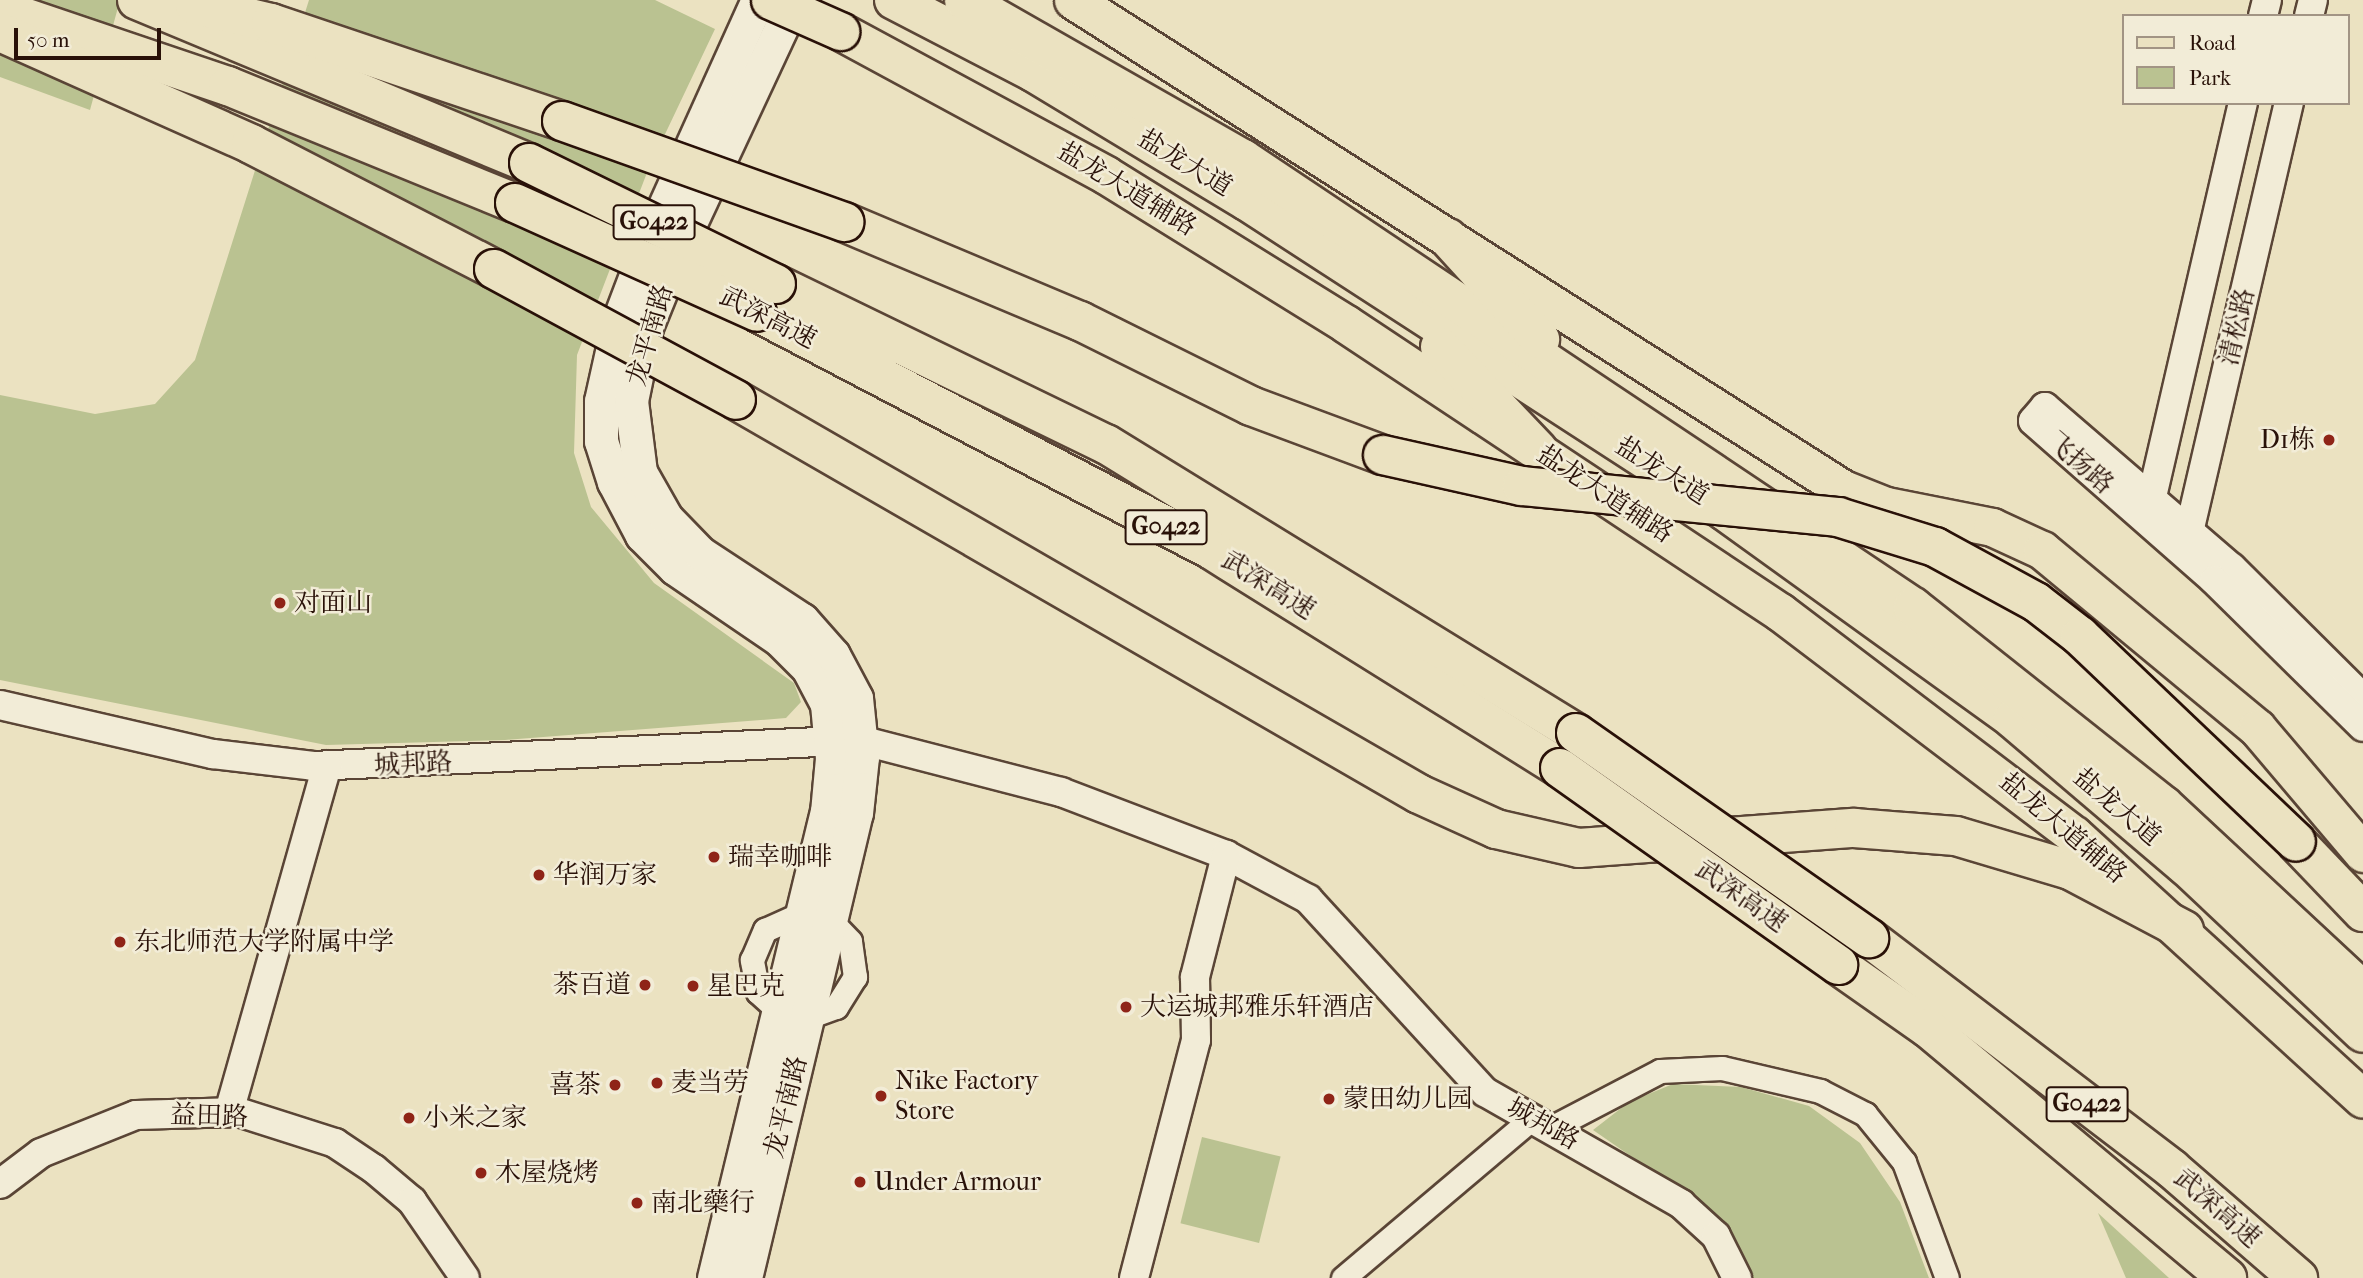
<!DOCTYPE html>
<meta charset="utf-8">
<style>
body{margin:0}
#map{position:relative;width:2363px;height:1278px;overflow:hidden;background:#ebe2c1;font-family:"IM FELL French Canon","Noto Serif SC",serif}
div>[style]{position:absolute}
.green>*{inset:0;background:#bac291;transform-origin:0 0}
.roads{filter:drop-shadow(2px 0 #5a4536) drop-shadow(-2px 0 #5a4536) drop-shadow(0 2px #5a4536) drop-shadow(0 -2px #5a4536)}
.minor>*{height:23px;margin:-11.5px;padding:0 11.5px;transform-origin:11.5px;border-radius:11.5px;background:#f2ecd7}
.tertiary>*{height:28px;margin:-14px;padding:0 14px;transform-origin:14px;border-radius:14px;background:#f2ecd7}
.secondary>*{height:33px;margin:-16.5px;padding:0 16.5px;transform-origin:16.5px;border-radius:16.5px;background:#f2ecd7}
.primary>*{height:37px;margin:-18.5px;padding:0 18.5px;transform-origin:18.5px;border-radius:18.5px;background:#ebe2c1}
.trunk>*{height:38px;margin:-19px;padding:0 19px;transform-origin:19px;border-radius:19px;background:#ebe2c1}
.motorway>*{height:38px;margin:-19px;padding:0 19px;transform-origin:19px;border-radius:19px;background:#ebe2c1}
.bridges{filter:drop-shadow(2px 0 #291108) drop-shadow(-2px 0 #291108) drop-shadow(0 2px #291108) drop-shadow(0 -2px #291108)}
.primary-bridge>*{height:37px;margin:-18.5px;padding:0 18.5px;transform-origin:18.5px;border-radius:18.5px;background:#ebe2c1}
.motorway-bridge>*{height:38px;margin:-19px;padding:0 19px;transform-origin:19px;border-radius:19px;background:#ebe2c1}
.dots>*{width:19px;height:19px;translate:-50% -50%;box-sizing:border-box;border:4px solid #f2ecd7;border-radius:50%}
span{translate:-50% -50%;white-space:nowrap;text-align:center;line-height:1.15;-webkit-text-stroke:5px #f2ecd7;paint-order:stroke}
.shield-label span{padding:2px 5px;background:#f2ecd7;border:2px solid;border-radius:5px;-webkit-text-stroke-width:0}
.shield-label{font-size:24px;color:#291108;font-weight:700}
.street-label{font-size:26px;color:#291108}
.poi-label{font-size:26px;color:#291108}
.right{translate:-100% -50%;text-align:right}
.left{translate:0 -50%;text-align:left}
.legend{position:absolute;left:2122px;top:14px;width:228px;height:91px;box-sizing:border-box;background:#f2ecd7;border:2px solid #a29484;margin:0;padding:9px 12px;list-style:none;font-size:21px;color:#291108}
.legend li{display:flex;align-items:center;gap:14px;height:35px}
.legend b{width:35px;border:2px solid #a29484}
.scale{position:absolute;left:14px;top:28px;width:147px;height:32px;box-sizing:border-box;border:4px solid #291108;border-top:0;padding-left:9px;font-size:21px;line-height:24px;white-space:nowrap;color:#291108;-webkit-text-stroke:5px #f2ecd7;paint-order:stroke}
</style>
<div id="map">
<div class="green">
<div style="clip-path:polygon(0 0,120px 0,90px 110px,0 77px)"></div>
<div style="clip-path:polygon(309px 0,655px 0,715px 29px,648px 170px,577px 355px,574px 453px,591px 507px,654px 583px,794px 683px,801px 702px,786px 718px,505px 740px,326px 745px,0 680px,0 395px,95px 414px,155px 404px,195px 360px)"></div>
<div style="clip-path:polygon(1673px 1084px,1741px 1087px,1809px 1106px,1860px 1143px,1900px 1202px,1929px 1278px,1748px 1278px,1677px 1188px,1593px 1130px,1629px 1102px)"></div>
<div style="left:1202px;top:1137px;width:81px;height:89px;rotate:14deg"></div>
<div style="clip-path:polygon(2098px 1213px,2169px 1278px,2126px 1278px)"></div>
</div>
<div class="roads">
<div class="minor">
<div style="left:779px;top:1011px;width:28px;rotate:-138deg"></div>
<div style="left:758px;top:992px;width:33px;rotate:-101deg"></div>
<div style="left:752px;top:960px;width:33px;rotate:-67deg"></div>
<div style="left:765px;top:930px;width:42px;rotate:-24.1deg"></div>
<div style="left:808px;top:1017px;width:30px;rotate:-20deg"></div>
<div style="left:836px;top:1007px;width:36px;rotate:-58deg"></div>
<div style="left:855px;top:977px;width:36px;rotate:-98deg"></div>
<div style="left:850px;top:941px;width:28px;rotate:-134deg"></div>
<div style="left:1551px;top:1128px;width:123px;rotate:-27.6deg"></div>
<div style="left:1660px;top:1071px;width:62px;rotate:-2.8deg"></div>
<div style="left:1722px;top:1068px;width:101px;rotate:13.2deg"></div>
<div style="left:1820px;top:1091px;width:51px;rotate:27.1deg"></div>
<div style="left:1865px;top:1114px;width:62px;rotate:50.9deg"></div>
<div style="left:1904px;top:1162px;width:124px;rotate:69.7deg"></div>
<div style="left:1343px;top:1278px;width:248px;rotate:-40.2deg"></div>
</div>
<div class="tertiary">
<div style="left:2263px;top:16px;width:16px;rotate:-76deg"></div>
<div style="left:2309px;top:16px;width:16px;rotate:-76deg"></div>
<div style="left:2148px;top:514px;width:422px;rotate:-77deg"></div>
<div style="left:2180px;top:542px;width:13px;rotate:-48deg"></div>
<div style="left:2189px;top:532px;width:441px;rotate:-76.9deg"></div>
<div style="left:2363px;top:698px;width:185px;rotate:-135.2deg"></div>
<div style="left:2232px;top:568px;width:247px;rotate:-139.3deg"></div>
<div style="left:2045px;top:407px;width:18px;rotate:131deg"></div>
<div style="left:2033px;top:421px;width:241px;rotate:41.3deg"></div>
<div style="left:2214px;top:580px;width:209px;rotate:44.6deg"></div>
<div style="left:0;top:705px;width:219px;rotate:13deg"></div>
<div style="left:213px;top:754px;width:101px;rotate:6.8deg"></div>
<div style="left:313px;top:766px;width:548px;rotate:-2.72deg"></div>
<div style="left:860px;top:740px;width:208px;rotate:14.5deg"></div>
<div style="left:1061px;top:792px;width:177px;rotate:20.9deg"></div>
<div style="left:1226px;top:855px;width:93px;rotate:28.2deg"></div>
<div style="left:1308px;top:899px;width:262px;rotate:47.5deg"></div>
<div style="left:1485px;top:1092px;width:226px;rotate:29.7deg"></div>
<div style="left:1681px;top:1204px;width:47px;rotate:42.4deg"></div>
<div style="left:1716px;top:1236px;width:47px;rotate:63.4deg"></div>
<div style="left:229px;top:1112px;width:360px;rotate:-74.2deg"></div>
<div style="left:0;top:1184px;width:51px;rotate:-37.1deg"></div>
<div style="left:41px;top:1153px;width:102px;rotate:-21.8deg"></div>
<div style="left:136px;top:1115px;width:102px;rotate:-1.7deg"></div>
<div style="left:238px;top:1112px;width:102px;rotate:17.7deg"></div>
<div style="left:335px;top:1143px;width:47px;rotate:33.7deg"></div>
<div style="left:374px;top:1169px;width:50px;rotate:40.1deg"></div>
<div style="left:412px;top:1201px;width:93px;rotate:55.5deg"></div>
<div style="left:1134px;top:1278px;width:246px;rotate:-75.4deg"></div>
<div style="left:1196px;top:1040px;width:63px;rotate:-90.9deg"></div>
<div style="left:1195px;top:977px;width:126px;rotate:-75.7deg"></div>
</div>
<div class="secondary">
<div style="left:714px;top:1278px;width:480px;rotate:-76.4deg"></div>
<div style="left:827px;top:812px;width:54px;rotate:-84.7deg"></div>
<div style="left:832px;top:758px;width:54px;rotate:-95.3deg"></div>
<div style="left:827px;top:704px;width:41px;rotate:-117.8deg"></div>
<div style="left:808px;top:668px;width:41px;rotate:-135deg"></div>
<div style="left:779px;top:639px;width:126px;rotate:-145.7deg"></div>
<div style="left:675px;top:568px;width:47px;rotate:-135deg"></div>
<div style="left:642px;top:535px;width:60px;rotate:-117.8deg"></div>
<div style="left:614px;top:482px;width:43px;rotate:-107.6deg"></div>
<div style="left:601px;top:441px;width:40px;rotate:-90deg"></div>
<div style="left:601px;top:401px;width:83px;rotate:-77.5deg"></div>
<div style="left:619px;top:320px;width:85px;rotate:-69.2deg"></div>
<div style="left:649px;top:241px;width:265px;rotate:-65.7deg"></div>
<div style="left:745px;top:1278px;width:478px;rotate:-76.6deg"></div>
<div style="left:856px;top:813px;width:56px;rotate:-83.9deg"></div>
<div style="left:862px;top:757px;width:59px;rotate:-95.8deg"></div>
<div style="left:856px;top:698px;width:49px;rotate:-118.1deg"></div>
<div style="left:833px;top:655px;width:47px;rotate:-131.5deg"></div>
<div style="left:802px;top:620px;width:122px;rotate:-146.7deg"></div>
<div style="left:700px;top:553px;width:49px;rotate:-134.2deg"></div>
<div style="left:666px;top:518px;width:53px;rotate:-119.5deg"></div>
<div style="left:640px;top:472px;width:72px;rotate:-97.2deg"></div>
<div style="left:631px;top:401px;width:76px;rotate:-78.5deg"></div>
<div style="left:646px;top:327px;width:80px;rotate:-67.9deg"></div>
<div style="left:676px;top:253px;width:279px;rotate:-65deg"></div>
</div>
<div class="primary">
<div style="left:1073px;top:0;width:912px;rotate:32.42deg"></div>
<div style="left:1843px;top:489px;width:46px;rotate:21.6deg"></div>
<div style="left:1886px;top:506px;width:108px;rotate:11.2deg"></div>
<div style="left:1992px;top:527px;width:55px;rotate:24.7deg"></div>
<div style="left:2042px;top:550px;width:279px;rotate:39.6deg"></div>
<div style="left:2257px;top:728px;width:164px;rotate:49.7deg"></div>
<div style="left:840px;top:31px;width:302px;rotate:28.4deg"></div>
<div style="left:1106px;top:175px;width:282px;rotate:31.8deg"></div>
<div style="left:1346px;top:324px;width:521px;rotate:33.57deg"></div>
<div style="left:1780px;top:612px;width:369px;rotate:37.2deg"></div>
<div style="left:2074px;top:835px;width:391px;rotate:42.4deg"></div>
</div>
<div class="trunk">
<div style="left:894px;top:0;width:157px;rotate:27.4deg"></div>
<div style="left:1033px;top:72px;width:250px;rotate:31.1deg"></div>
<div style="left:1247px;top:201px;width:570px;rotate:32.96deg"></div>
<div style="left:1725px;top:511px;width:355px;rotate:35.8deg"></div>
<div style="left:2013px;top:719px;width:227px;rotate:40.4deg"></div>
<div style="left:2186px;top:866px;width:243px;rotate:43.3deg"></div>
<div style="left:964px;top:0;width:321px;rotate:29.7deg"></div>
<div style="left:1243px;top:159px;width:806px;rotate:33.77deg"></div>
<div style="left:1913px;top:607px;width:319px;rotate:38.4deg"></div>
<div style="left:2163px;top:805px;width:273px;rotate:42.9deg"></div>
<div style="left:1448px;top:238px;width:137px;rotate:47.7deg"></div>
<div style="left:1440px;top:347px;width:142px;rotate:46.4deg"></div>
</div>
<div class="motorway">
<div style="left:137px;top:0;width:425px;rotate:22.6deg"></div>
<div style="left:195px;top:5px;width:78px;rotate:13.3deg"></div>
<div style="left:271px;top:23px;width:307px;rotate:18.6deg"></div>
<div style="left:0;top:9px;width:241px;rotate:18.7deg"></div>
<div style="left:228px;top:86px;width:310px;rotate:22.2deg"></div>
<div style="left:0;top:32px;width:275px;rotate:24deg"></div>
<div style="left:251px;top:144px;width:273px;rotate:27.2deg"></div>
<div style="left:844px;top:222px;width:256px;rotate:22.8deg"></div>
<div style="left:1080px;top:321px;width:191px;rotate:26.4deg"></div>
<div style="left:1251px;top:406px;width:141px;rotate:20.4deg"></div>
<div style="left:776px;top:284px;width:367px;rotate:25.9deg"></div>
<div style="left:1106px;top:444px;width:552px;rotate:31.59deg"></div>
<div style="left:757px;top:312px;width:511px;rotate:27.62deg"></div>
<div style="left:1210px;top:549px;width:413px;rotate:32deg"></div>
<div style="left:736px;top:400px;width:788px;rotate:29.98deg"></div>
<div style="left:1419px;top:794px;width:85px;rotate:24.4deg"></div>
<div style="left:1496px;top:829px;width:85px;rotate:12.9deg"></div>
<div style="left:1579px;top:848px;width:276px;rotate:-4.2deg"></div>
<div style="left:1854px;top:828px;width:102px;rotate:4.5deg"></div>
<div style="left:1956px;top:836px;width:119px;rotate:16.6deg"></div>
<div style="left:2070px;top:870px;width:129px;rotate:27.8deg"></div>
<div style="left:2296px;top:842px;width:97px;rotate:46.3deg"></div>
<div style="left:1869px;top:938px;width:381px;rotate:37.3deg"></div>
<div style="left:2172px;top:1169px;width:167px;rotate:40.9deg"></div>
<div style="left:1838px;top:965px;width:110px;rotate:35deg"></div>
<div style="left:1928px;top:1028px;width:390px;rotate:39.9deg"></div>
</div>
</div>
<div class="bridges">
<div class="primary-bridge">
<div style="left:770px;top:0;width:77px;rotate:23.9deg"></div>
</div>
<div class="motorway-bridge">
<div style="left:562px;top:121px;width:300px;rotate:19.7deg"></div>
<div style="left:529px;top:163px;width:275px;rotate:26.1deg"></div>
<div style="left:515px;top:203px;width:265px;rotate:24.2deg"></div>
<div style="left:494px;top:269px;width:275px;rotate:28.4deg"></div>
<div style="left:1383px;top:455px;width:142px;rotate:12.6deg"></div>
<div style="left:1522px;top:486px;width:318px;rotate:5.6deg"></div>
<div style="left:1838px;top:517px;width:102px;rotate:17.2deg"></div>
<div style="left:1935px;top:547px;width:115px;rotate:28.6deg"></div>
<div style="left:2036px;top:602px;width:56px;rotate:37.7deg"></div>
<div style="left:2080px;top:636px;width:298px;rotate:43.6deg"></div>
<div style="left:1576px;top:733px;width:358px;rotate:35deg"></div>
<div style="left:1560px;top:768px;width:341px;rotate:35.3deg"></div>
</div>
</div>
<div class="dots">
<div style="left:2329px;top:440px;background:#8f2418"></div>
<div style="left:280px;top:603px;background:#8f2418"></div>
<div style="left:714px;top:857px;background:#8f2418"></div>
<div style="left:539px;top:875px;background:#8f2418"></div>
<div style="left:120px;top:942px;background:#8f2418"></div>
<div style="left:645px;top:985px;background:#8f2418"></div>
<div style="left:693px;top:986px;background:#8f2418"></div>
<div style="left:1126px;top:1007px;background:#8f2418"></div>
<div style="left:657px;top:1083px;background:#8f2418"></div>
<div style="left:615px;top:1085px;background:#8f2418"></div>
<div style="left:881px;top:1096px;background:#8f2418"></div>
<div style="left:1329px;top:1099px;background:#8f2418"></div>
<div style="left:409px;top:1118px;background:#8f2418"></div>
<div style="left:481px;top:1173px;background:#8f2418"></div>
<div style="left:860px;top:1182px;background:#8f2418"></div>
<div style="left:637px;top:1203px;background:#8f2418"></div>
</div>
<div class="shield-label">
<span style="left:654px;top:222px">G0422</span>
<span style="left:1166px;top:527px">G0422</span>
<span style="left:2087px;top:1104px">G0422</span>
</div>
<div class="street-label">
<span style="left:1185px;top:163px;rotate:31deg">盐龙大道</span>
<span style="left:1127px;top:189px;rotate:31deg">盐龙大道辅路</span>
<span style="left:768px;top:318px;rotate:27deg">武深高速</span>
<span style="left:2237px;top:327px;rotate:-77deg">清松路</span>
<span style="left:650px;top:335px;rotate:-74deg">龙平南路</span>
<span style="left:2080px;top:463px;rotate:41deg">飞扬路</span>
<span style="left:1662px;top:471px;rotate:32deg">盐龙大道</span>
<span style="left:1605px;top:494px;rotate:33deg">盐龙大道辅路</span>
<span style="left:1268px;top:585px;rotate:32deg">武深高速</span>
<span style="left:413px;top:764px;rotate:-3deg">城邦路</span>
<span style="left:2117px;top:807px;rotate:40deg">盐龙大道</span>
<span style="left:2063px;top:828px;rotate:40deg">盐龙大道辅路</span>
<span style="left:1741px;top:896px;rotate:35deg">武深高速</span>
<span style="left:786px;top:1107px;rotate:-76deg">龙平南路</span>
<span style="left:209px;top:1116px;rotate:2deg">益田路</span>
<span style="left:1543px;top:1124px;rotate:29deg">城邦路</span>
<span style="left:2217px;top:1208px;rotate:41deg">武深高速</span>
</div>
<div class="poi-label">
<span class="right" style="left:2315px;top:440px">D1栋</span>
<span class="left" style="left:294px;top:603px">对面山</span>
<span class="left" style="left:728px;top:857px">瑞幸咖啡</span>
<span class="left" style="left:553px;top:875px">华润万家</span>
<span class="left" style="left:134px;top:942px">东北师范大学附属中学</span>
<span class="right" style="left:631px;top:985px">茶百道</span>
<span class="left" style="left:707px;top:986px">星巴克</span>
<span class="left" style="left:1140px;top:1007px">大运城邦雅乐轩酒店</span>
<span class="left" style="left:895px;top:1096px">Nike Factory<br>Store</span>
<span class="left" style="left:671px;top:1083px">麦当劳</span>
<span class="right" style="left:601px;top:1085px">喜茶</span>
<span class="left" style="left:1343px;top:1099px">蒙田幼儿园</span>
<span class="left" style="left:423px;top:1118px">小米之家</span>
<span class="left" style="left:495px;top:1173px">木屋烧烤</span>
<span class="left" style="left:874px;top:1182px">Under Armour</span>
<span class="left" style="left:651px;top:1203px">南北藥行</span>
</div>
<ul class="legend">
<li><b style="height:9px;background:#ebe2c1"></b>Road</li>
<li><b style="height:19px;background:#bac291"></b>Park</li>
</ul>
<div class="scale">50 m</div>
</div>
